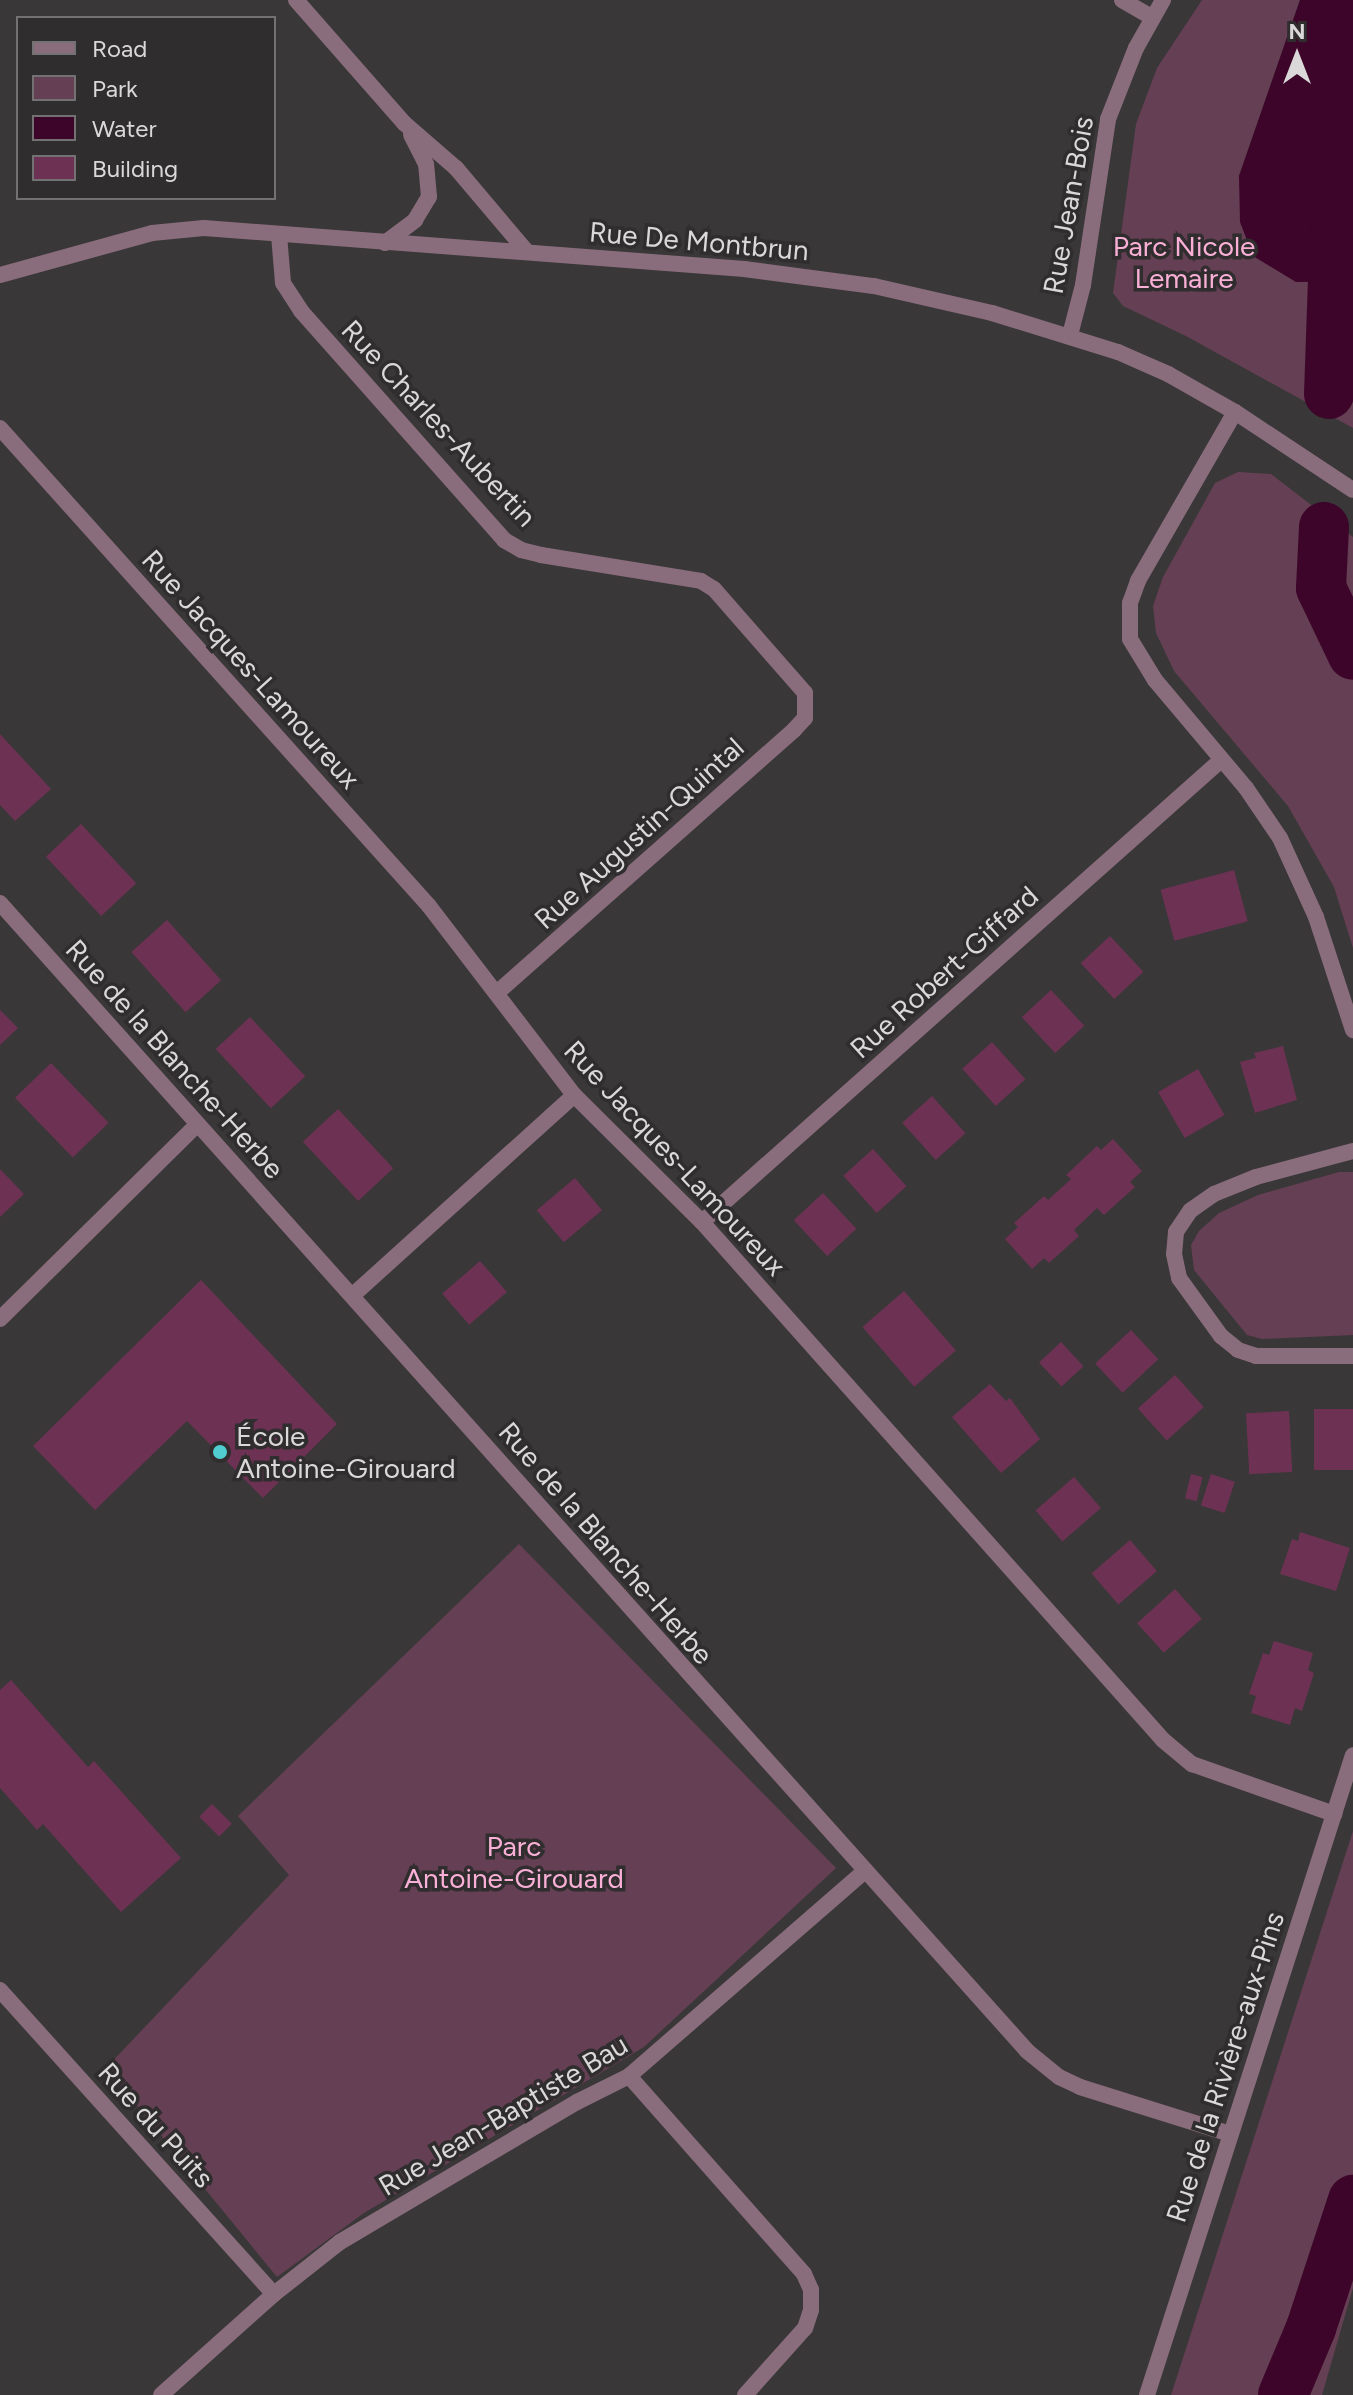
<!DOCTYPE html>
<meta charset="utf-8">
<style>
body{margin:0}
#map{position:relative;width:1353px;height:2395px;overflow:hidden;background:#3a3738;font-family:Figtree,sans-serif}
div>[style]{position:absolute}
.green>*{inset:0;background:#653f53}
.water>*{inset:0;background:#3d0529}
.river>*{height:50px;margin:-25px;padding:0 25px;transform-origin:25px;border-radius:25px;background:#3d0529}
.building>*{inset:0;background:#6d3253;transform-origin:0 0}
.minor>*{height:16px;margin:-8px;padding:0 8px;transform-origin:8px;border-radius:8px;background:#8a6d7c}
.tertiary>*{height:16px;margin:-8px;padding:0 8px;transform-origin:8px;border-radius:8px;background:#8a6d7c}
.dots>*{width:22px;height:22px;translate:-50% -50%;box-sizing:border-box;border:4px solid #2f2d2e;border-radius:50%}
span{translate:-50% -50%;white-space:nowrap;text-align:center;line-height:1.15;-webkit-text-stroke:7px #2f2d2e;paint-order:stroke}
.street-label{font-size:28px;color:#dad8d9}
.park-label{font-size:28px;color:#fab0d6}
.poi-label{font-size:28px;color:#dad8d9}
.left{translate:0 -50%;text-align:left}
.legend{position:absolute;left:16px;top:16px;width:260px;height:184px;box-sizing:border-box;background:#2f2d2e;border:2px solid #737172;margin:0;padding:10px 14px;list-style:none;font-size:24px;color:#dad8d9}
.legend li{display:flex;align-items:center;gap:16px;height:40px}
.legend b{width:40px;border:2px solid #737172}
.north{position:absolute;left:1257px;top:16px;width:80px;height:80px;-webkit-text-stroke:6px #2f2d2e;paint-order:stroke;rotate:0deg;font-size:22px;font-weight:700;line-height:32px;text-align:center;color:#dad8d9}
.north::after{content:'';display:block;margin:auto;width:28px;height:36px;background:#dad8d9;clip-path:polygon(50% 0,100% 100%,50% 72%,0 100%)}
</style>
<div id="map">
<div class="green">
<div style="clip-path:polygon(1202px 0,1300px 0,1239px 176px,1296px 282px,1353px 281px,1353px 428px,1186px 336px,1123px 306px,1113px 293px,1136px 124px,1157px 68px)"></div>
<div style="clip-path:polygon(1238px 472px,1271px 474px,1353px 537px,1353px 948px,1334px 887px,1288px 806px,1174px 671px,1156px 633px,1153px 606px,1163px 577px,1215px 483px)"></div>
<div style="clip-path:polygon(1339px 1172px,1353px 1172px,1353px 1335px,1262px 1339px,1247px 1335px,1194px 1270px,1191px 1245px,1199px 1231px,1219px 1213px,1258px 1195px)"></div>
<div style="clip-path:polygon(519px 1544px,836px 1868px,644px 2047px,364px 2213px,277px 2277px,106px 2068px,289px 1875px,238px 1816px)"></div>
<div style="clip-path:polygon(1353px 1831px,1353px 2288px,1322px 2395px,1171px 2395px)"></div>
</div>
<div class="water">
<div style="clip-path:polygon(1300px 0,1353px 0,1353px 281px,1296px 282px,1253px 256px,1240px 222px,1239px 176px)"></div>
</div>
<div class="river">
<div style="left:1329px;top:394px;width:173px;rotate:-88deg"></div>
<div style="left:1335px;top:221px;width:71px;rotate:-75.4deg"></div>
<div style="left:1324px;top:527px;width:61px;rotate:92.8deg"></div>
<div style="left:1321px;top:588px;width:74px;rotate:64.5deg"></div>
<div style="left:1283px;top:2395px;width:73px;rotate:-67.3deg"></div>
<div style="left:1311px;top:2328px;width:135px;rotate:-71.8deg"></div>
</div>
<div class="building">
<div style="clip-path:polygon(0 734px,51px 789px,15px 821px,0 805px)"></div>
<div style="left:81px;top:824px;width:81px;height:48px;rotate:47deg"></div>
<div style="left:1234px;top:870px;width:53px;height:76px;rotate:75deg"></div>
<div style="left:167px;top:920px;width:81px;height:48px;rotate:48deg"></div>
<div style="left:1110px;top:936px;width:49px;height:40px;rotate:47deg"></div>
<div style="left:1051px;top:990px;width:49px;height:40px;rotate:47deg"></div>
<div style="clip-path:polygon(0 1010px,18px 1028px,0 1045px)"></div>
<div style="left:250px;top:1017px;width:81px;height:47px;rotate:47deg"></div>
<div style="left:992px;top:1042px;width:50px;height:40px;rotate:48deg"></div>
<div style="clip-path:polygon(1283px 1046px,1297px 1100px,1255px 1113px,1240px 1062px,1256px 1058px,1254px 1053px)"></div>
<div style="left:51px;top:1063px;width:83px;height:50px;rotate:46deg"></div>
<div style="left:1198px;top:1069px;width:53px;height:46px;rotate:60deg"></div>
<div style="left:932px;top:1096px;width:50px;height:40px;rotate:48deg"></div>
<div style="left:338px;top:1109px;width:81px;height:48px;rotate:47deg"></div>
<div style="clip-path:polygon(1113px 1139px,1142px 1171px,1130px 1182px,1135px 1187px,1104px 1215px,1097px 1208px,1074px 1230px,1079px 1236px,1049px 1263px,1044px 1258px,1032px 1269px,1005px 1239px,1018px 1227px,1014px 1223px,1044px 1196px,1048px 1200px,1071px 1179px,1066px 1175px,1097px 1146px,1101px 1150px)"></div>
<div style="left:873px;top:1149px;width:50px;height:40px;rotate:48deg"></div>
<div style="clip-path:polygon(0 1169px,24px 1194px,0 1217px)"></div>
<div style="left:575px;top:1178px;width:42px;height:50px;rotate:50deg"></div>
<div style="left:823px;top:1193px;width:49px;height:40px;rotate:47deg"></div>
<div style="left:480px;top:1261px;width:41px;height:50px;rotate:49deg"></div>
<div style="clip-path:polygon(201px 1280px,337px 1424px,263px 1498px,187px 1421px,95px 1510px,33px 1446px)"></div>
<div style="left:904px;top:1291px;width:79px;height:55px;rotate:49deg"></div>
<div style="left:1131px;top:1330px;width:40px;height:49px;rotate:47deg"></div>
<div style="left:1061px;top:1342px;width:33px;height:30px;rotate:47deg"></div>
<div style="left:1175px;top:1375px;width:43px;height:50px;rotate:48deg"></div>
<div style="clip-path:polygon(990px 1384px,1006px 1401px,1010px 1398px,1040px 1439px,1001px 1473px,952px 1417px)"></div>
<div style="left:1353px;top:1409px;width:61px;height:39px;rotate:90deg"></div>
<div style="left:1289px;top:1411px;width:61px;height:43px;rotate:87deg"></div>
<div style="left:1191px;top:1474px;width:12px;height:25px;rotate:14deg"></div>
<div style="left:1211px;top:1474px;width:25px;height:33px;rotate:18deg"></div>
<div style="left:1074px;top:1477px;width:41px;height:51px;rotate:49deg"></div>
<div style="clip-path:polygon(1300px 1532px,1350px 1548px,1336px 1591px,1280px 1574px,1292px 1539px,1298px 1541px)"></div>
<div style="left:1130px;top:1540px;width:41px;height:51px;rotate:49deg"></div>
<div style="left:1175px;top:1589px;width:40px;height:51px;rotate:48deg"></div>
<div style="clip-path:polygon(1274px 1641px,1313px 1653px,1308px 1670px,1314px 1673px,1307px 1695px,1302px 1711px,1295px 1708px,1290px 1725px,1251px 1713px,1256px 1696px,1249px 1694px,1263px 1653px,1269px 1655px)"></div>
<div style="clip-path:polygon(11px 1680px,88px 1767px,94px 1761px,181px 1858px,121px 1912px,43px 1824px,37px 1830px,0 1788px,0 1690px)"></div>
<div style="left:212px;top:1804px;width:28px;height:18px;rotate:45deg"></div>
</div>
<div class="minor">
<div style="left:296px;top:0;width:164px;rotate:48.7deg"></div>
<div style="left:404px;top:123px;width:69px;rotate:40.9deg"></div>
<div style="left:456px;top:168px;width:110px;rotate:49.8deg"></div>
<div style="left:1122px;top:0;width:34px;rotate:30deg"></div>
<div style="left:279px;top:235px;width:48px;rotate:85.2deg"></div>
<div style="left:283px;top:283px;width:33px;rotate:57deg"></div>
<div style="left:301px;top:311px;width:306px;rotate:48.4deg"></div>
<div style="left:504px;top:540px;width:20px;rotate:30deg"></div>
<div style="left:521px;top:550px;width:21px;rotate:14deg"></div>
<div style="left:541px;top:555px;width:162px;rotate:9.2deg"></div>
<div style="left:701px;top:581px;width:15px;rotate:32deg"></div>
<div style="left:714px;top:589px;width:138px;rotate:48.8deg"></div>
<div style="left:805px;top:693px;width:25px;rotate:90deg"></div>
<div style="left:805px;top:718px;width:16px;rotate:133deg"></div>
<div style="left:794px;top:730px;width:397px;rotate:138.5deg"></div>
<div style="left:385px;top:243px;width:38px;rotate:-37deg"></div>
<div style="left:415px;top:220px;width:27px;rotate:-59deg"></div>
<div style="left:429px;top:197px;width:33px;rotate:-95deg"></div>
<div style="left:426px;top:164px;width:33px;rotate:-117deg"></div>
<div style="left:1070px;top:335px;width:52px;rotate:-75.4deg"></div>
<div style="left:1083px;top:285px;width:168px;rotate:-81.4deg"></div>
<div style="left:1108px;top:119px;width:76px;rotate:-68.5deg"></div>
<div style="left:1136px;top:48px;width:55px;rotate:-60.6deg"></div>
<div style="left:1235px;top:412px;width:195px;rotate:119.9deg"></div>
<div style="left:1138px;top:581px;width:23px;rotate:110deg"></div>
<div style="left:1130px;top:603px;width:36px;rotate:90deg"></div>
<div style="left:1130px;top:639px;width:48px;rotate:58.6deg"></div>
<div style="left:1155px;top:680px;width:141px;rotate:49.9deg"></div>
<div style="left:1246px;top:788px;width:60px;rotate:55.8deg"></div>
<div style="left:1280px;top:838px;width:87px;rotate:65.5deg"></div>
<div style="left:1316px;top:917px;width:119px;rotate:71.9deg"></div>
<div style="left:0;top:428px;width:642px;rotate:48.09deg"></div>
<div style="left:429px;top:906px;width:238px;rotate:52.5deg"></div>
<div style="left:574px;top:1095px;width:180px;rotate:44.8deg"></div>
<div style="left:702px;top:1222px;width:693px;rotate:48.33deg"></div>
<div style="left:1163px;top:1740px;width:38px;rotate:40deg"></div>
<div style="left:1192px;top:1764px;width:151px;rotate:19.4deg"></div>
<div style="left:0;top:903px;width:1540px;rotate:48.18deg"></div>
<div style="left:1027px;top:2051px;width:41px;rotate:39.1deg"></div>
<div style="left:1059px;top:2077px;width:23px;rotate:25deg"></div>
<div style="left:1080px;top:2087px;width:157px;rotate:17.4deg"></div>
<div style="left:1353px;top:1151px;width:100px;rotate:165deg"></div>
<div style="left:1256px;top:1177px;width:45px;rotate:158deg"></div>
<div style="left:1214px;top:1194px;width:29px;rotate:145deg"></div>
<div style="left:1190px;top:1211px;width:25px;rotate:124deg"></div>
<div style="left:1176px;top:1232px;width:22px;rotate:95deg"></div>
<div style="left:1174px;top:1254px;width:25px;rotate:78deg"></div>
<div style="left:1179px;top:1278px;width:72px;rotate:54.1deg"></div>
<div style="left:1221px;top:1336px;width:22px;rotate:39deg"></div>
<div style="left:1238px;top:1350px;width:19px;rotate:18deg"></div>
<div style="left:1256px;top:1356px;width:97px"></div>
<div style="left:702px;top:1222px;width:695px;rotate:-41.67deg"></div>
<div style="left:353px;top:1295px;width:298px;rotate:-42.1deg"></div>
<div style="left:0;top:1319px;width:275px;rotate:-44.6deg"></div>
<div style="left:0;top:1990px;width:409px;rotate:48deg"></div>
<div style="left:629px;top:2076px;width:264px;rotate:48.5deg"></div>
<div style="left:804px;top:2274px;width:17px;rotate:66deg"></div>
<div style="left:811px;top:2290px;width:20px;rotate:90deg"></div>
<div style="left:811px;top:2310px;width:19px;rotate:108deg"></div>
<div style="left:805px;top:2328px;width:90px;rotate:131.8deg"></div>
<div style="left:161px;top:2395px;width:152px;rotate:-41.8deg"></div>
<div style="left:274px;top:2294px;width:84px;rotate:-38.2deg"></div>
<div style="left:340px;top:2242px;width:275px;rotate:-30.6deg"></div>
<div style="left:577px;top:2102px;width:58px;rotate:-26.6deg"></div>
<div style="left:629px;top:2076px;width:313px;rotate:-41deg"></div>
<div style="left:1147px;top:2395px;width:672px;rotate:-72.16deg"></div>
</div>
<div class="tertiary">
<div style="left:0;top:275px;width:158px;rotate:-15.4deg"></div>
<div style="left:152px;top:233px;width:52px;rotate:-5.5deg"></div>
<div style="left:204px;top:228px;width:542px;rotate:4.34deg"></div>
<div style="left:744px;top:269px;width:131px;rotate:7.5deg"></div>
<div style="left:874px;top:286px;width:121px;rotate:12.9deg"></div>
<div style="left:992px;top:313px;width:132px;rotate:17.2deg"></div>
<div style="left:1118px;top:352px;width:55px;rotate:23.7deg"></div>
<div style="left:1168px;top:374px;width:77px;rotate:29.6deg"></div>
<div style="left:1235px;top:412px;width:141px;rotate:33.5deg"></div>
</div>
<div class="dots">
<div style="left:220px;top:1452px;background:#52cdcf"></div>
</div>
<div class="street-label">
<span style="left:1068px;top:205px;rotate:-80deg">Rue Jean-Bois</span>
<span style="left:699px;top:241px;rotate:5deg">Rue De Montbrun</span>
<span style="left:439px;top:423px;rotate:47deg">Rue Charles-Aubertin</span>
<span style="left:251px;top:669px;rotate:48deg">Rue Jacques-Lamoureux</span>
<span style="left:639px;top:833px;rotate:-42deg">Rue Augustin-Quintal</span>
<span style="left:944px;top:972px;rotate:-42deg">Rue Robert-Giffard</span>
<span style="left:175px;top:1059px;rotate:48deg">Rue de la Blanche-Herbe</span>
<span style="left:675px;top:1158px;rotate:47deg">Rue Jacques-Lamoureux</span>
<span style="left:606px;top:1543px;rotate:49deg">Rue de la Blanche-Herbe</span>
<span style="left:1225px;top:2067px;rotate:-72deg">Rue de la Rivière-aux-Pins</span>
<span style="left:503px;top:2115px;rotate:-31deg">Rue Jean-Baptiste Bau</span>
<span style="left:156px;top:2125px;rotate:48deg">Rue du Puits</span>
</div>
<div class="park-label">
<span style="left:1184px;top:262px">Parc Nicole<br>Lemaire</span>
<span style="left:514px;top:1862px">Parc<br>Antoine-Girouard</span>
</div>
<div class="poi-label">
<span class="left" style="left:236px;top:1452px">École<br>Antoine-Girouard</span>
</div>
<ul class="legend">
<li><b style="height:10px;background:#8a6d7c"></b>Road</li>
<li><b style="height:22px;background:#653f53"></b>Park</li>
<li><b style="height:22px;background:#3d0529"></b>Water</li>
<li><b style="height:22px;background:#6d3253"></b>Building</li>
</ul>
<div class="north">N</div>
</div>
